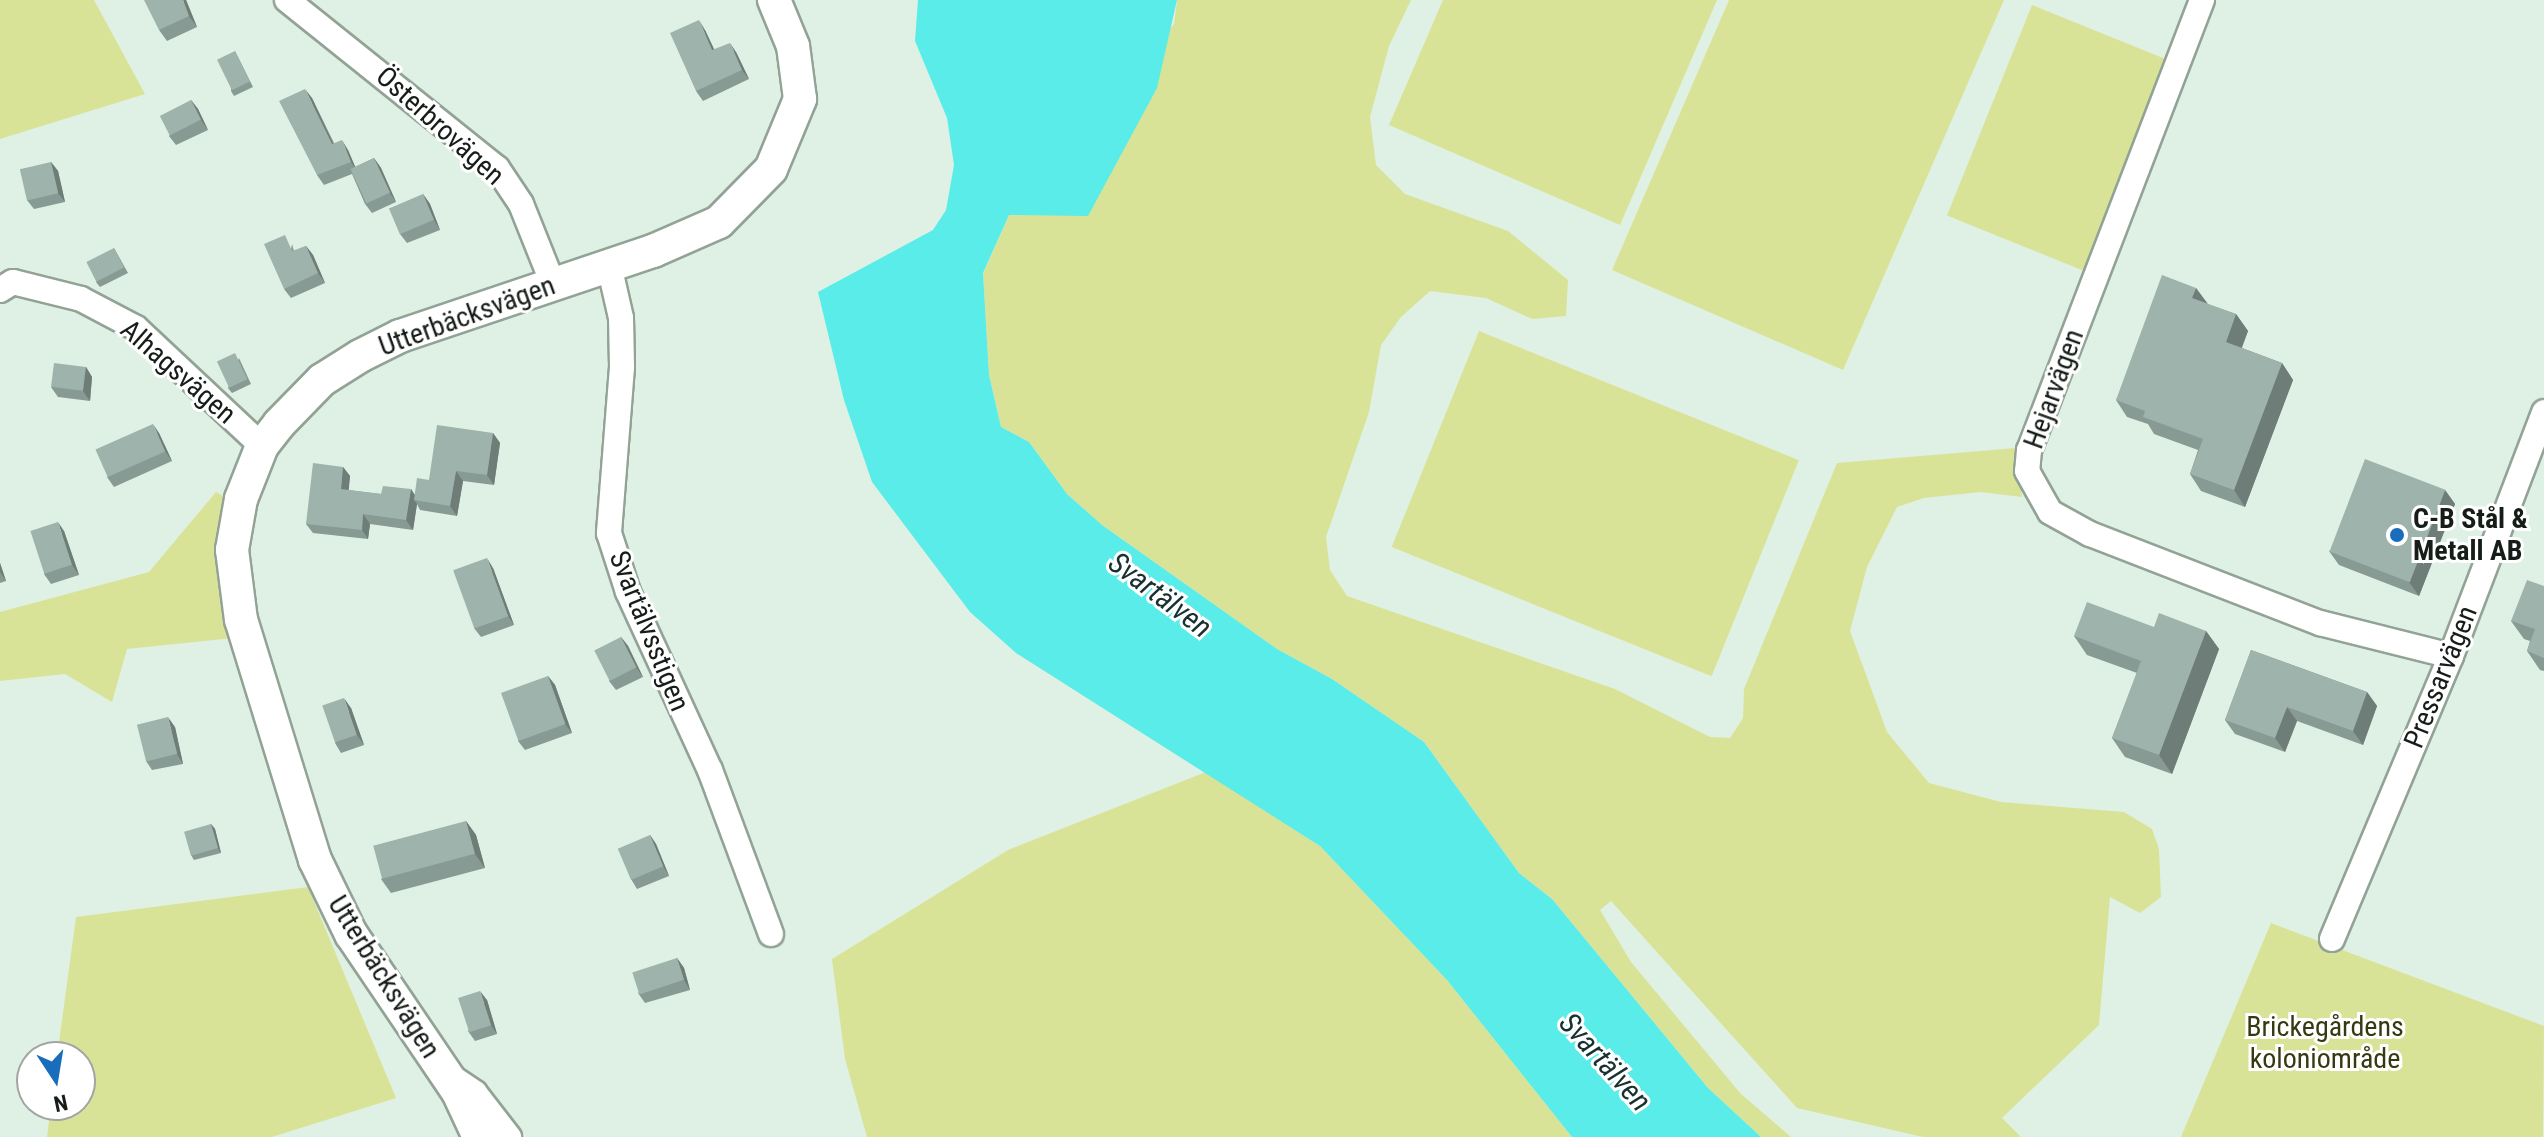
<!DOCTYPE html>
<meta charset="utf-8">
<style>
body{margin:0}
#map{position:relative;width:2544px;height:1137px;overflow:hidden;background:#dff1e4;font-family:"Roboto Condensed",sans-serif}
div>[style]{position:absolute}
.green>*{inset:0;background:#d9e397;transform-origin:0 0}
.water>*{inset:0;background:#59ece9}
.roads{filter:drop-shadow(2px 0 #92a396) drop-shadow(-2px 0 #92a396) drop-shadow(0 2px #92a396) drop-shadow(0 -2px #92a396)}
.minor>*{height:24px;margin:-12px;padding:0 12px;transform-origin:12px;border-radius:12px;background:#fff}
.tertiary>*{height:32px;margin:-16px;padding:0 16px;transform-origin:16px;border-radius:16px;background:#fff}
.wall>*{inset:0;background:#879a93}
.shaded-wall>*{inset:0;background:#6e7d78}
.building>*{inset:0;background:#9db3ab;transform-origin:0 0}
.dots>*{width:22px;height:22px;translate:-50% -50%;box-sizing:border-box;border:4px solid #fff;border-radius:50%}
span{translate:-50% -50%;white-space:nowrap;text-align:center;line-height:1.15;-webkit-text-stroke:6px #fff;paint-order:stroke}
.street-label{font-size:28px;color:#161d18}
.poi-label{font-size:28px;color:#161d18;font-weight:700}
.left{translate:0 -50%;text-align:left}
.park-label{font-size:28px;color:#363a11}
.water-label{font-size:30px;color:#183030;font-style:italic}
.north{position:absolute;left:16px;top:1041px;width:80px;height:80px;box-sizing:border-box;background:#fff;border:2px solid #a2a5a3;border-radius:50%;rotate:168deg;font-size:22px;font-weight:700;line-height:32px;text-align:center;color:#161d18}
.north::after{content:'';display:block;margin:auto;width:28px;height:36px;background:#196dbb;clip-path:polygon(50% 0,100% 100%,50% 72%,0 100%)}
</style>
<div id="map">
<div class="green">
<div style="clip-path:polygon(0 0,94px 0,145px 94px,0 139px)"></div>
<div style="clip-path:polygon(1177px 0,1411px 0,1389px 46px,1370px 117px,1376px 165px,1405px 194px,1508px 231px,1568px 280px,1566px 316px,1532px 319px,1486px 298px,1430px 291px,1401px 317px,1381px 345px,1369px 412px,1326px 537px,1330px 570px,1347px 596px,1615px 689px,1710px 737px,1730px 738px,1743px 718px,1744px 689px,1837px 463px,2016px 448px,2022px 497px,1981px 492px,1924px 498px,1897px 507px,1867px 567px,1850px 631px,1887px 732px,1929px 783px,2001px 802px,2124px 812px,2152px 829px,2159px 849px,2161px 897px,2140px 913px,2110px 897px,2099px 1025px,2002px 1118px,2021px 1137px,1923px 1137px,1797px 1108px,1611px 901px,1600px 910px,1631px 962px,1741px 1094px,1791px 1137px,1761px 1137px,1708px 1088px,1552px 899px,1519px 873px,1424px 742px,1332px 679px,1277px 649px,1102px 525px,1067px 494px,1029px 442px,1001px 427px,989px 375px,983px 274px,1009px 215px,1174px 24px)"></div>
<div style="clip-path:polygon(1443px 0,1717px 0,1620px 225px,1389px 125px)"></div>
<div style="clip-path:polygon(1729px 0,2004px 0,1843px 370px,1612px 270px)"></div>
<div style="left:2032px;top:5px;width:148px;height:227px;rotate:22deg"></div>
<div style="left:1479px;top:331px;width:345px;height:233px;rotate:22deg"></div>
<div style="clip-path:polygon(216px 492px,236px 503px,243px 637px,127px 649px,112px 702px,65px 674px,0 681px,0 612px,149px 572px)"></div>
<div style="clip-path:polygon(1206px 772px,1320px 846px,1447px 980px,1572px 1137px,867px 1137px,845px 1059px,832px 959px,1008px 850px)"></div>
<div style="clip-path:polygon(308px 887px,396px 1098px,272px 1137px,47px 1137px,51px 1105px,80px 1105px,80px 1057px,57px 1057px,76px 917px)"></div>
<div style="clip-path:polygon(2271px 923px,2544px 1026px,2543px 1137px,2181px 1137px)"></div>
</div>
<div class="water">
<div style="clip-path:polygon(918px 0,1177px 0,1157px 88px,1088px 216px,1009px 215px,983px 273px,989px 375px,1001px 427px,1029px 442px,1067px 494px,1102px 525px,1277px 649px,1332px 679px,1424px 742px,1519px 873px,1552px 899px,1708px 1088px,1761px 1137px,1572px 1137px,1447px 980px,1320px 846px,1016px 653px,970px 612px,872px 482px,844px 400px,818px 292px,933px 230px,946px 210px,954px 165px,947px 118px,915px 41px)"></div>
</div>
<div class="roads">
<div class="minor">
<div style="left:287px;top:0;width:269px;rotate:38.7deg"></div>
<div style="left:497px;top:168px;width:43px;rotate:56.3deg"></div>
<div style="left:521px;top:204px;width:86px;rotate:68.2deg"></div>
<div style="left:2202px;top:0;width:482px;rotate:111deg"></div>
<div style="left:2029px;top:450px;width:21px;rotate:95deg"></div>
<div style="left:2027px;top:471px;width:47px;rotate:60.7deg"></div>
<div style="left:2050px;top:512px;width:46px;rotate:28.8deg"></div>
<div style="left:2090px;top:534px;width:247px;rotate:21.2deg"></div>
<div style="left:2320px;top:623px;width:135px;rotate:14.1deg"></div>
<div style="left:609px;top:265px;width:54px;rotate:77.2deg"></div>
<div style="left:621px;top:318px;width:49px;rotate:88.8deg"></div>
<div style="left:622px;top:367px;width:167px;rotate:94.5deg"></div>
<div style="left:609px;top:533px;width:62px;rotate:72.1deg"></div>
<div style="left:628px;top:592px;width:196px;rotate:65.3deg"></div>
<div style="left:710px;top:770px;width:175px;rotate:69.6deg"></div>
<div style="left:0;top:290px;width:15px;rotate:-32deg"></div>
<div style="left:13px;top:282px;width:70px;rotate:14deg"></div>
<div style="left:81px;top:299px;width:62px;rotate:27.8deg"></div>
<div style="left:136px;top:328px;width:173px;rotate:43.1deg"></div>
<div style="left:2332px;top:939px;width:307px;rotate:-67.2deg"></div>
<div style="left:2451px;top:656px;width:261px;rotate:-69.1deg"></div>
<div style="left:450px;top:1076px;width:30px;rotate:34deg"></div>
<div style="left:475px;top:1093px;width:56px;rotate:52.3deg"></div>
</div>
<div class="tertiary">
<div style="left:479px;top:1137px;width:50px;rotate:-115deg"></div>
<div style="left:458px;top:1092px;width:191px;rotate:-124.1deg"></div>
<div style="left:351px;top:934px;width:82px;rotate:-115.9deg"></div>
<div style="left:315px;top:860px;width:251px;rotate:-107.1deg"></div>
<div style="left:241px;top:620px;width:71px;rotate:-97.3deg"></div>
<div style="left:232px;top:550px;width:52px;rotate:-80deg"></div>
<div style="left:241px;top:499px;width:57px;rotate:-68.4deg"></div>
<div style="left:262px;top:446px;width:28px;rotate:-52deg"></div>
<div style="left:279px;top:424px;width:62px;rotate:-45.7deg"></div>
<div style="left:322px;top:380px;width:45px;rotate:-32.3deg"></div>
<div style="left:360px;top:356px;width:45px;rotate:-26.6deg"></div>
<div style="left:400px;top:336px;width:267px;rotate:-18.6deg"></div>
<div style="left:653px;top:251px;width:72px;rotate:-23.7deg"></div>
<div style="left:719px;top:222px;width:74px;rotate:-45.5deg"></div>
<div style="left:771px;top:169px;width:76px;rotate:-67.5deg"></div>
<div style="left:800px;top:99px;width:53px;rotate:-97.5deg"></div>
<div style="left:793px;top:46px;width:50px;rotate:-112.4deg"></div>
</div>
</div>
<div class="wall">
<div style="clip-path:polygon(186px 0,197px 27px,167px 41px,159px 30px)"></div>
<div style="clip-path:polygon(705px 30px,714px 49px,736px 52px,749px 79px,703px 101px,696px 91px)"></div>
<div style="clip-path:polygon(235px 51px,253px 87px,234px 96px,231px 91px)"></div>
<div style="clip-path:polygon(312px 98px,334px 143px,348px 150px,355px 167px,374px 158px,381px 168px,396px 202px,372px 213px,365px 204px,352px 174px,324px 185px,317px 175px)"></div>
<div style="clip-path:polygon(191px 100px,198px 109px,208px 130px,176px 145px,169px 136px)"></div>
<div style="clip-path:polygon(51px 162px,58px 171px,65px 202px,34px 209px,27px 200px)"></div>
<div style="clip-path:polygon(423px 194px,430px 204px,440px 230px,407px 243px,400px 234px)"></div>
<div style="clip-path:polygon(292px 244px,294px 251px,306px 246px,313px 255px,325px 283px,291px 298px,284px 289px)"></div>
<div style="clip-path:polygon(114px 248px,128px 273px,100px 287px,96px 282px)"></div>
<div style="clip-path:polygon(2196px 288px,2207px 304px,2236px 314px,2248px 331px,2242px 348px,2282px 363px,2293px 380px,2245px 507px,2201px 491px,2190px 474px,2198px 450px,2154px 434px,2148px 424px,2127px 417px,2116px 400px)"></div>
<div style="clip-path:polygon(239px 358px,251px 384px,232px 393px,228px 388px)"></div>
<div style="clip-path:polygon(86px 367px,92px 377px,90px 401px,58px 397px,51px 387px)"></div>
<div style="clip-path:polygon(159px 433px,172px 461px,114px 487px,107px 477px)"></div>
<div style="clip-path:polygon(493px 433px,500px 443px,494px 485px,463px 481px,457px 516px,420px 510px,417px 504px,413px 530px,370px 524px,368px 539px,313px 533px,306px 524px,343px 467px,350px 476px,348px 490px,381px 494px,411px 489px,415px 495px,429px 480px)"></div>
<div style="clip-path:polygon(2445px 490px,2455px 504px,2419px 596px,2339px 565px,2329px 551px)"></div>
<div style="clip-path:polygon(64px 531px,79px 575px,51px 584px,44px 574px)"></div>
<div style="clip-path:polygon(0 563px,6px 581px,0 583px)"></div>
<div style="clip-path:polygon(493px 568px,514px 625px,481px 637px,474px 628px)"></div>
<div style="clip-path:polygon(2544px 586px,2544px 671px,2540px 670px,2527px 651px,2530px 641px,2524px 639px,2511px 621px)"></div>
<div style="clip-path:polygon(2154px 627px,2206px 631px,2219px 649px,2172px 774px,2125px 757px,2112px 738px,2137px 673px,2087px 655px,2074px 636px)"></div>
<div style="clip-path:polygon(621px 637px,628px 646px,643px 677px,616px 690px,609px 681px)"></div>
<div style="clip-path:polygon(2251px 650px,2367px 692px,2377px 706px,2363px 745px,2297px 721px,2285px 752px,2235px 734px,2225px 720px)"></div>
<div style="clip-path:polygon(548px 676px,555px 685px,572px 733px,525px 750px,518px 741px)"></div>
<div style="clip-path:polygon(351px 708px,364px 745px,341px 753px,335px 743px)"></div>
<div style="clip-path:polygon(175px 727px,183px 764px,152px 770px,146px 761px)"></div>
<div style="clip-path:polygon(466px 821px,476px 835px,485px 868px,391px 893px,381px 879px)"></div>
<div style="clip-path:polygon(211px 824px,215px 829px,221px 853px,194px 860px,191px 855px)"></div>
<div style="clip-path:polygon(650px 835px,656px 844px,669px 876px,637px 889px,631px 879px)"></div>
<div style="clip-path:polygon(677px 958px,684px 968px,690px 990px,645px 1003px,638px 993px)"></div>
<div style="clip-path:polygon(487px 1000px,497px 1034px,475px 1041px,468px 1031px)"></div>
</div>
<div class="shaded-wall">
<div style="clip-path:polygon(183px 0,186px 0,197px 27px,189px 16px)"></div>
<div style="clip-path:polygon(699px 20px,705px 30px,719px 60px,712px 50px)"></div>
<div style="clip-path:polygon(730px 43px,736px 52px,749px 79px,742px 70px)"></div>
<div style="clip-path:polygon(305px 89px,312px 98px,338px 154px,332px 144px)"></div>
<div style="clip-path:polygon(191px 100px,198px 109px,208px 130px,201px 120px)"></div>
<div style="clip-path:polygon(342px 140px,348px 150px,357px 171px,351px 162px)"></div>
<div style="clip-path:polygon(374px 158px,381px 168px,396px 202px,390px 193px)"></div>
<div style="clip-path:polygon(51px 162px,58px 171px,65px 202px,58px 193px)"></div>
<div style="clip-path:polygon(423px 194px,430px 204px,440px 230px,434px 220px)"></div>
<div style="clip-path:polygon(306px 246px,313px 255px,325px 283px,318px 273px)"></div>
<div style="clip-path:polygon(2196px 288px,2208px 304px,2192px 298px)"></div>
<div style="clip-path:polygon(2236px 314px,2248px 331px,2237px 359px,2226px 342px)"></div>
<div style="clip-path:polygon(2282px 363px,2293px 380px,2245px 507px,2234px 490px)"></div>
<div style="clip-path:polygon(86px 367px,92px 377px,90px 401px,83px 391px)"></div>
<div style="clip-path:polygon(153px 424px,159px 433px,172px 461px,165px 451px)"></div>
<div style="clip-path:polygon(493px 433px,500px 443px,494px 485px,487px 475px)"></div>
<div style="clip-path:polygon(343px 467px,350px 476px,348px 499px,341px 489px)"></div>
<div style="clip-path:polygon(456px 471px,463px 481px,457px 516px,450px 506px)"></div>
<div style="clip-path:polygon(411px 489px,417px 499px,414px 500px,417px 504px,413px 530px,406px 520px)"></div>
<div style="clip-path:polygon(2445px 490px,2455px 504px,2419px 596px,2409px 582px)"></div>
<div style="clip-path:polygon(363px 514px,370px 524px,368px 539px,362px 530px)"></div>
<div style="clip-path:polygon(58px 522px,64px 531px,79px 575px,72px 565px)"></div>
<div style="clip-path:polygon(487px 558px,493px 568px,514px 625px,508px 616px)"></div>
<div style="clip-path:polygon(0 563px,6px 581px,0 572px)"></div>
<div style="clip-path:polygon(2206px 631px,2219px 649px,2172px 774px,2159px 755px)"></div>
<div style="clip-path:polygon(621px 637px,628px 646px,643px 677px,636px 667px)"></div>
<div style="clip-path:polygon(548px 676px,555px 685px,572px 733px,565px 724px)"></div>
<div style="clip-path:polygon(2367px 692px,2377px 706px,2363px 745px,2353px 731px)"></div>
<div style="clip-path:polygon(344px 698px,351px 708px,364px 745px,357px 735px)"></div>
<div style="clip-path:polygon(2287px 707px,2297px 721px,2285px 752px,2275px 738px)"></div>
<div style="clip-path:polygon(168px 717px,175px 727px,183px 764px,177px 754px)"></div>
<div style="clip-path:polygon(466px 821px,476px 835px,485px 868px,475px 854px)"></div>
<div style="clip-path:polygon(211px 824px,215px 829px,221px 853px,218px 848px)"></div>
<div style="clip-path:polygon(650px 835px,656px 844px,669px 876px,663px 866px)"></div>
<div style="clip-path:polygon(677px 958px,684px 968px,690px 990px,684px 980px)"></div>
<div style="clip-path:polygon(480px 991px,487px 1000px,497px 1034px,491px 1025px)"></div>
</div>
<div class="building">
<div style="clip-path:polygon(144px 0,183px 0,189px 16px,159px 30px)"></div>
<div style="clip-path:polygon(699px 20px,712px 50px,730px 43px,742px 70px,696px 91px,670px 33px)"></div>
<div style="left:235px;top:51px;width:34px;height:20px;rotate:64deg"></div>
<div style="clip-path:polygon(305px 89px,332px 144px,342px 140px,351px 162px,317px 175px,279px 101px)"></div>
<div style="left:191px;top:100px;width:22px;height:35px;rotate:63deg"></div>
<div style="left:374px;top:158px;width:38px;height:26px;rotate:65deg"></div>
<div style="left:51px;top:162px;width:32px;height:32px;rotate:77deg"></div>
<div style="left:423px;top:194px;width:28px;height:37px;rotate:67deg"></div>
<div style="clip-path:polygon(285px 235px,292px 251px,306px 246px,318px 273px,284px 289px,264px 244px)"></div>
<div style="left:114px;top:248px;width:22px;height:31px;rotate:63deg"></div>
<div style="clip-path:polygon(2162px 275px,2196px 288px,2192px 298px,2236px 314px,2226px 342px,2282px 363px,2234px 490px,2190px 474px,2203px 439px,2143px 417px,2145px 411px,2116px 400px)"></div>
<div style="left:235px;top:353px;width:29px;height:20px;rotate:65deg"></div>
<div style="left:54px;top:363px;width:32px;height:24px;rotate:7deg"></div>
<div style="left:153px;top:424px;width:30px;height:63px;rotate:66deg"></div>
<div style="clip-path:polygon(437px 425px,493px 433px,487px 475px,456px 471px,450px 506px,414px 500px,417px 478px,429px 480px)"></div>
<div style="left:2365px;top:459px;width:86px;height:99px;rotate:21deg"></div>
<div style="clip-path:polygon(313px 463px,343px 467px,341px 489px,381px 494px,383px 486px,411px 489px,406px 520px,363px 514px,362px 530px,306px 524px)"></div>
<div style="left:58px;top:522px;width:45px;height:29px;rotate:72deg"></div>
<div style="left:487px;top:558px;width:62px;height:36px;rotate:70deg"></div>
<div style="clip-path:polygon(2527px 580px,2544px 586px,2544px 658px,2527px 651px,2535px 629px,2511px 621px)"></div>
<div style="clip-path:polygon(2087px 602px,2154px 627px,2159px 613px,2206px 631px,2159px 755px,2112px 738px,2141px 661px,2074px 636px)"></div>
<div style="left:621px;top:637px;width:34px;height:30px;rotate:63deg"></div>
<div style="clip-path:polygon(2251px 650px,2367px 692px,2353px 731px,2287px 707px,2275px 738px,2225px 720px)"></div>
<div style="left:548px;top:676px;width:51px;height:50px;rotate:70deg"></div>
<div style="left:344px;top:698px;width:39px;height:23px;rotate:71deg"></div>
<div style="left:168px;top:717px;width:38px;height:32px;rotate:76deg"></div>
<div style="left:466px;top:821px;width:34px;height:96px;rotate:75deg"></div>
<div style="left:211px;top:824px;width:25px;height:28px;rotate:74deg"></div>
<div style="left:650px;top:835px;width:34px;height:35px;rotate:67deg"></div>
<div style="left:677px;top:958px;width:23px;height:47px;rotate:72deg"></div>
<div style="left:480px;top:991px;width:36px;height:23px;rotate:72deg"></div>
</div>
<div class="dots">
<div style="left:2397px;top:535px;background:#196dbb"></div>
</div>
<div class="street-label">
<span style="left:440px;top:126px;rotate:42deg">Österbrovägen</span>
<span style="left:467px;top:316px;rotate:-20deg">Utterbäcksvägen</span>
<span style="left:178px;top:372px;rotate:41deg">Alhagsvägen</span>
<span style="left:2054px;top:389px;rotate:-70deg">Hejarvägen</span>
<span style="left:649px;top:631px;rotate:68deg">Svartälvsstigen</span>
<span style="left:2441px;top:677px;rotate:-68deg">Pressarvägen</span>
<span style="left:384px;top:977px;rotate:58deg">Utterbäcksvägen</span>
</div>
<div class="poi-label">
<span class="left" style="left:2413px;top:535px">C-B Stål &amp;<br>Metall AB</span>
</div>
<div class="park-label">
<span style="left:2325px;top:1043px">Brickegårdens<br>koloniområde</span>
</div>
<div class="water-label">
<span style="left:1160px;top:595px;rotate:37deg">Svartälven</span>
<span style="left:1605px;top:1062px;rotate:48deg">Svartälven</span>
</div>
<div class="north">N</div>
</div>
